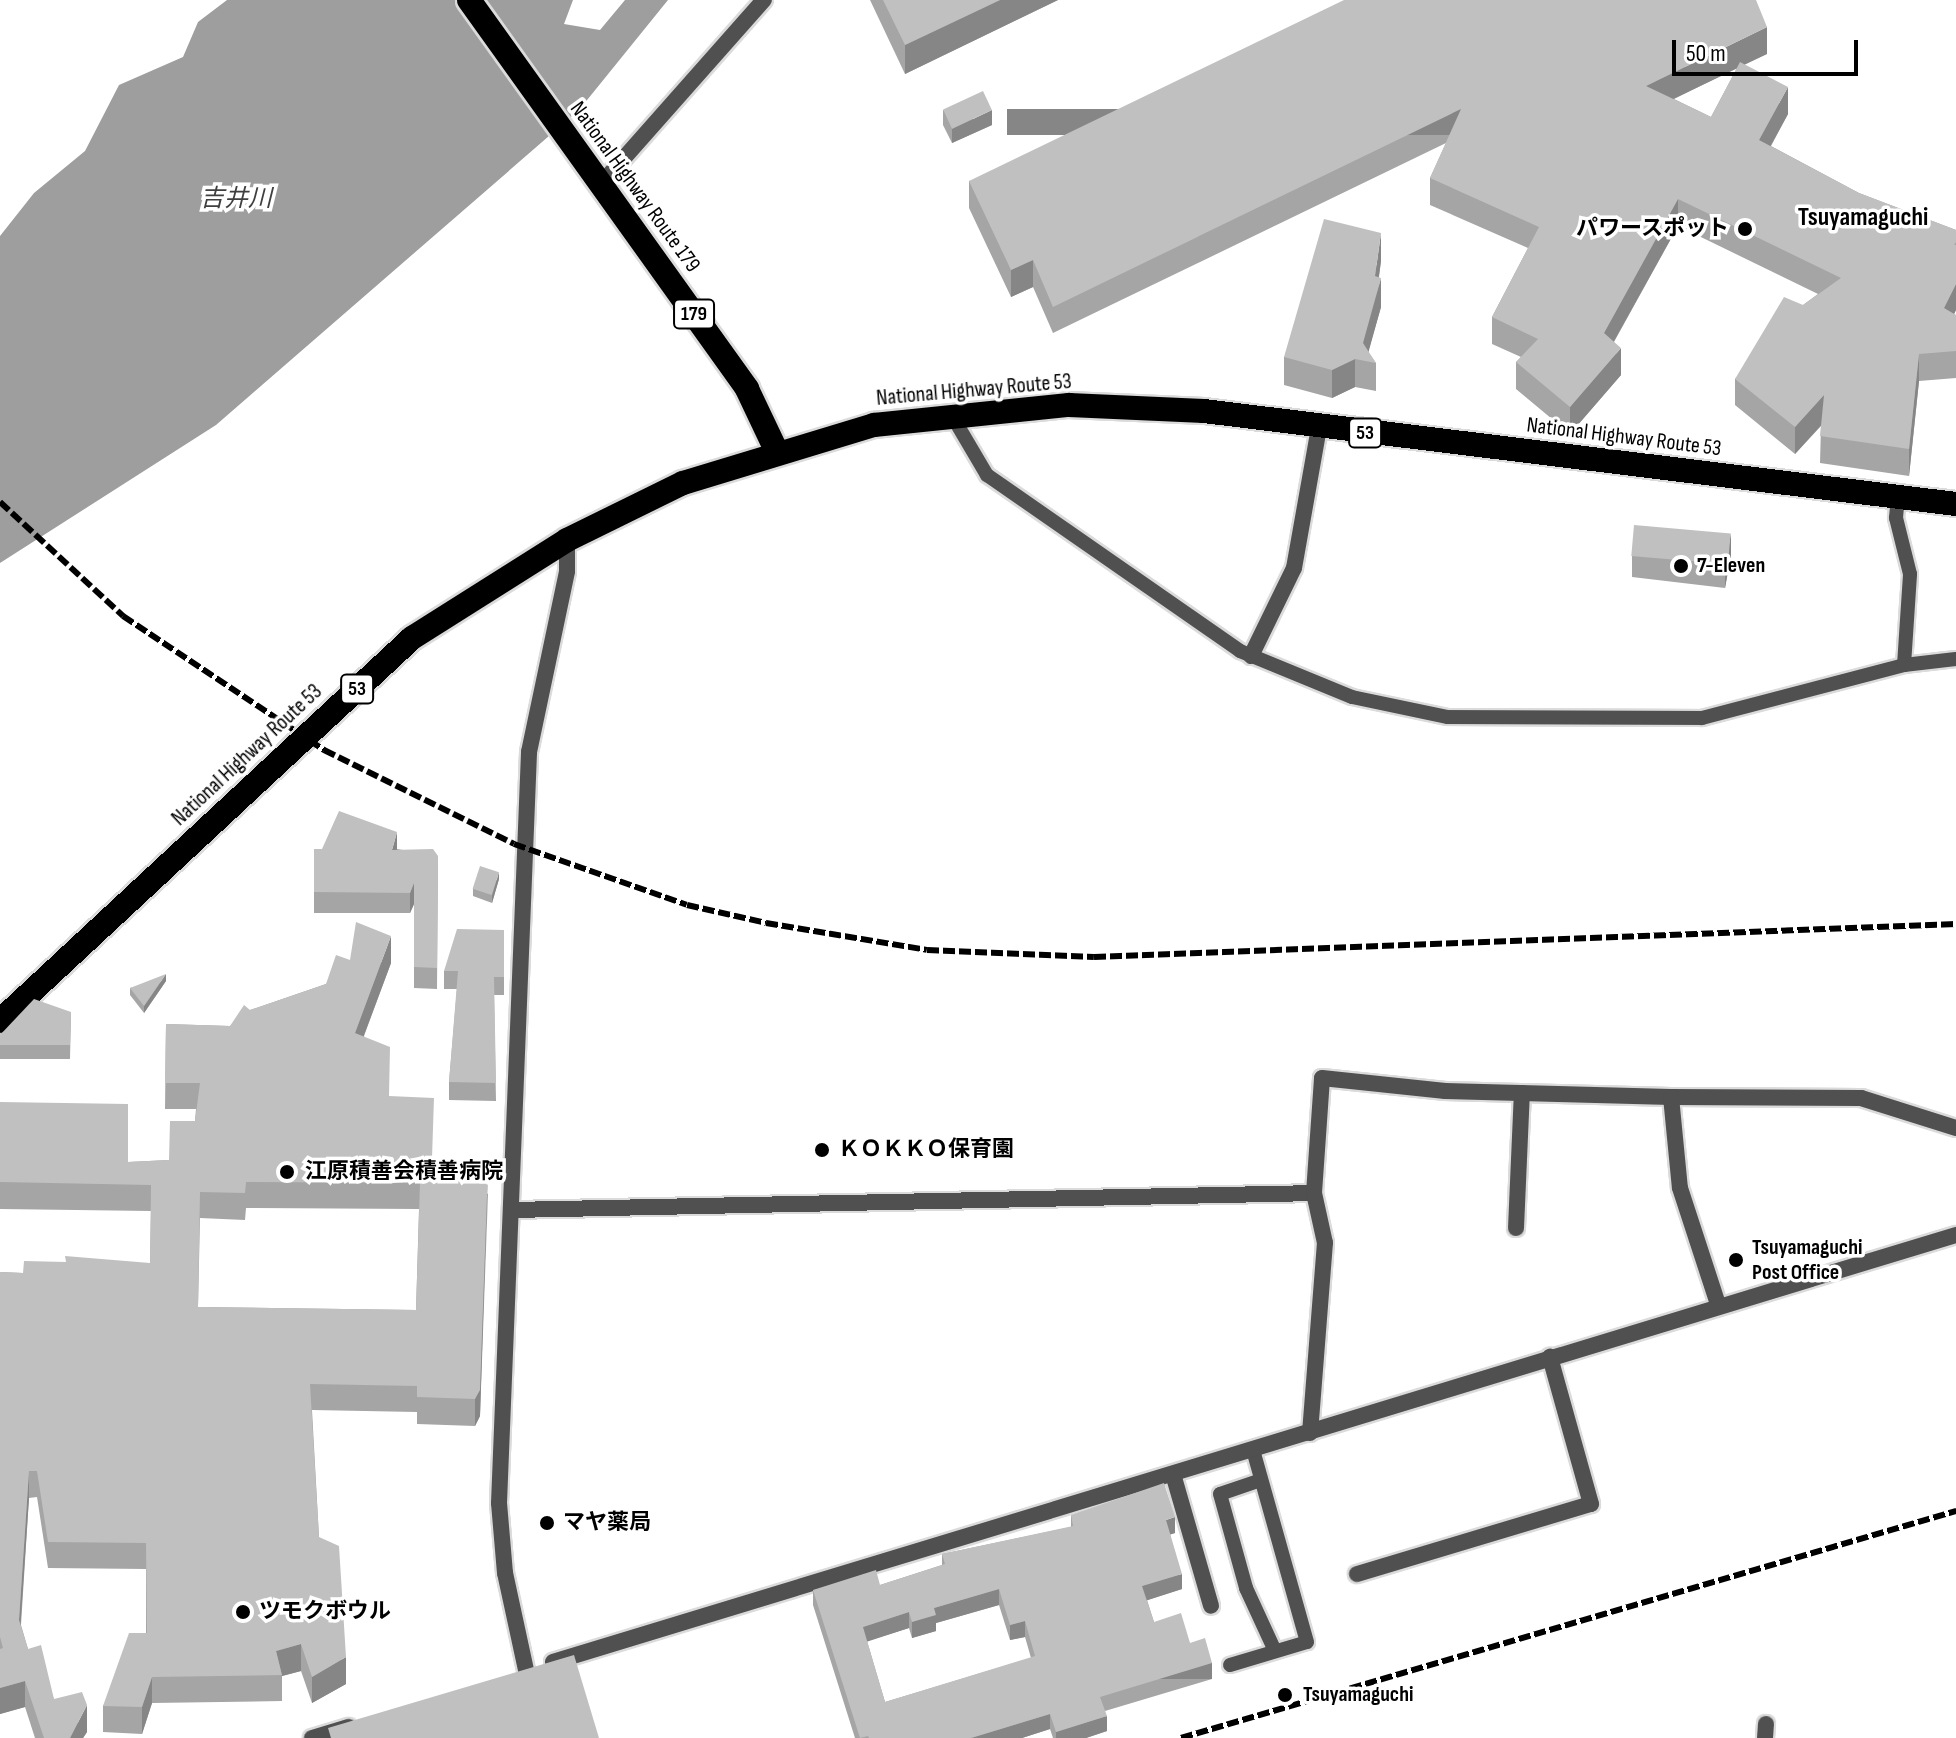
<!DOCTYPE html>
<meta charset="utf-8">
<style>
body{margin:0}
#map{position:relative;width:1956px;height:1738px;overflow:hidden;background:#fff;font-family:"Sofia Sans Condensed","Noto Sans JP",sans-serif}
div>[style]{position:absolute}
.water>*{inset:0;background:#9e9e9e}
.roads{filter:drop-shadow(2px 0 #dbdbdb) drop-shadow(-2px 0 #dbdbdb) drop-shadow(0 2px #dbdbdb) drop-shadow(0 -2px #dbdbdb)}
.lane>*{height:14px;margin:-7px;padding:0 7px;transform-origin:7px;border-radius:7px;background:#505050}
.street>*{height:16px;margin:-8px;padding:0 8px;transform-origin:8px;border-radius:8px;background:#505050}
.highway>*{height:24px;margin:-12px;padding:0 12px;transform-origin:12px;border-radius:12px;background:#000}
.rail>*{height:6px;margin-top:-3px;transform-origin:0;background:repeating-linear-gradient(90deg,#000 0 12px,transparent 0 16px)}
.wall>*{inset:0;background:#a5a5a5}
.shaded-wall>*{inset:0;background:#868686;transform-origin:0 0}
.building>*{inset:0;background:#c0c0c0;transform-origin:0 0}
.dots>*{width:22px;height:22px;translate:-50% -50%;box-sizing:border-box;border:4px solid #fff;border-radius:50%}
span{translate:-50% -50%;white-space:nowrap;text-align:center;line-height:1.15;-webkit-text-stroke:7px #fff;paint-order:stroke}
.shield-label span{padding:2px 6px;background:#fff;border:2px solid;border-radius:6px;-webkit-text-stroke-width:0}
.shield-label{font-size:20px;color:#000;font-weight:700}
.street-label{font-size:22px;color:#000}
.poi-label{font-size:22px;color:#000;font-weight:700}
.right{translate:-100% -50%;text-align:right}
.left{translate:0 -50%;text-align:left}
.water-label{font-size:24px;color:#3f3f3f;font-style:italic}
.quarter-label{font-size:26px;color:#000;font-weight:700}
.scale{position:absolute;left:1672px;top:40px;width:186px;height:36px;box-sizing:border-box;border:4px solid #000;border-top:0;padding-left:10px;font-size:24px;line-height:28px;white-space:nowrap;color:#000;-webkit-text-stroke:6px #fff;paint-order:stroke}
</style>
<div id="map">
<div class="water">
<div style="clip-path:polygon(227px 0,573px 0,564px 24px,600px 30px,625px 0,668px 0,579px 110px,216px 425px,0 563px,0 236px,34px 193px,85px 151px,119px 85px,183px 57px,198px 22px)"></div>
</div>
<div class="roads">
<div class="lane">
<div style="left:951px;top:414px;width:71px;rotate:59.5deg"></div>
<div style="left:987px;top:475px;width:308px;rotate:34.8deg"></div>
<div style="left:1240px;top:651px;width:121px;rotate:22.3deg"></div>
<div style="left:1352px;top:697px;width:98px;rotate:11.8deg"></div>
<div style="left:1448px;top:717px;width:254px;rotate:0.2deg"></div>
<div style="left:1702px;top:718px;width:209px;rotate:-14.7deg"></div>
<div style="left:1904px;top:665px;width:91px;rotate:-86.2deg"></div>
<div style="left:1910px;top:574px;width:58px;rotate:-104deg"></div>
<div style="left:1896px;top:518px;width:22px;rotate:-85deg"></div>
<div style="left:1904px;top:665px;width:52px;rotate:-6.6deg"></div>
<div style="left:1261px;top:1480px;width:43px;rotate:161.1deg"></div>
<div style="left:1220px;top:1494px;width:98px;rotate:74.5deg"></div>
<div style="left:1246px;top:1588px;width:69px;rotate:65.3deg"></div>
<div style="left:1230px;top:1665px;width:80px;rotate:-16.6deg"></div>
<div style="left:1307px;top:1642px;width:199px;rotate:-105.7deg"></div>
</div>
<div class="street">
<div style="left:601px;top:184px;width:246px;rotate:-48.5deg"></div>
<div style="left:1251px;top:656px;width:98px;rotate:-64deg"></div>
<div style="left:1294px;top:568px;width:143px;rotate:-79.9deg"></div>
<div style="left:1671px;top:1097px;width:190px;rotate:0.3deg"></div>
<div style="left:1861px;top:1098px;width:100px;rotate:17.5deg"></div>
<div style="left:512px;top:1210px;width:802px;rotate:-1.21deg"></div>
<div style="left:1516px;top:1228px;width:135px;rotate:-87.5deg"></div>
<div style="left:1310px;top:1433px;width:191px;rotate:-85.5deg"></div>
<div style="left:1325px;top:1243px;width:51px;rotate:-102.4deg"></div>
<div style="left:1314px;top:1193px;width:115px;rotate:-86deg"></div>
<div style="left:1322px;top:1078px;width:124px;rotate:6deg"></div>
<div style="left:1445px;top:1091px;width:226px;rotate:1.5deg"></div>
<div style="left:1671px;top:1097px;width:91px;rotate:84.4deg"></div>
<div style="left:1680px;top:1188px;width:122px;rotate:71.9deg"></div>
<div style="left:1173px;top:1474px;width:137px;rotate:73.9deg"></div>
<div style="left:1357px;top:1574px;width:244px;rotate:-16.7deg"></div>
<div style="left:1591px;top:1504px;width:153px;rotate:-105.6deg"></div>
<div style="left:553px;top:1662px;width:1467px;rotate:-16.93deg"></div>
<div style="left:526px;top:1670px;width:99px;rotate:-102.2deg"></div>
<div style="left:505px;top:1573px;width:70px;rotate:-94.9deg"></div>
<div style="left:499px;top:1503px;width:752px;rotate:-87.71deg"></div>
<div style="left:529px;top:752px;width:185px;rotate:-78.1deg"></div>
<div style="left:567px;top:571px;width:31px;rotate:-90deg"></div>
<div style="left:312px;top:1738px;width:38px;rotate:-17deg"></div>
<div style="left:1765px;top:1738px;width:14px;rotate:-86deg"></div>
</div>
<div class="highway">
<div style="left:469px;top:0;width:478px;rotate:54.4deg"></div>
<div style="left:747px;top:389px;width:68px;rotate:64.6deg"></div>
<div style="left:0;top:1021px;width:563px;rotate:-42.91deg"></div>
<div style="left:412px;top:638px;width:183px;rotate:-32.3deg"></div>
<div style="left:567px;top:540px;width:129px;rotate:-26.2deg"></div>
<div style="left:683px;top:483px;width:200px;rotate:-16.9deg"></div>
<div style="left:874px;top:425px;width:196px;rotate:-5.9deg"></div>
<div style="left:1069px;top:405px;width:135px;rotate:2.5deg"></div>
<div style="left:1204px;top:411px;width:758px;rotate:7.05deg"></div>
</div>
</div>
<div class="rail">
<div style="left:0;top:502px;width:168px;rotate:42.8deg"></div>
<div style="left:123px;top:616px;width:242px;rotate:33.7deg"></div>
<div style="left:324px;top:750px;width:212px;rotate:26.3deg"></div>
<div style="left:514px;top:844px;width:183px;rotate:19.4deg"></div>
<div style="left:687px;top:905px;width:81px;rotate:12.8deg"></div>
<div style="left:766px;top:923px;width:163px;rotate:9.5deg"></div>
<div style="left:927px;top:950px;width:167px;rotate:2.4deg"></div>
<div style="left:1094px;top:957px;width:863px;rotate:-2.19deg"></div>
<div style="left:1181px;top:1738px;width:808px;rotate:-16.33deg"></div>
</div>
<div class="wall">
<div style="clip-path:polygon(870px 0,1058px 0,905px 74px)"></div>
<div style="clip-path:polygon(evenodd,1767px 54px,1744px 64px,1788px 114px,1771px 146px,1859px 193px,1956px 230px,1956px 310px,1954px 314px,1956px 315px,1956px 378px,1919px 381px,1909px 476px,1820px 463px,1821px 426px,1795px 454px,1735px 405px,1735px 379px,1803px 305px,1818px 294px,1678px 226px,1614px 342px,1621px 375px,1570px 434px,1516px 389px,1516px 362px,1521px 357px,1492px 344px,1492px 317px,1528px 248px,1430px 205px,1430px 178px,1446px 143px,1053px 333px,1033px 287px,1011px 297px,969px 208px,969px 181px,1767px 54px,1737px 68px,1711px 117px,1674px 99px,1737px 68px)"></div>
<div style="clip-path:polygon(943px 110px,992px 125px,952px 143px,943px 125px)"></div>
<div style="clip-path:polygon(1381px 261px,1379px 277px,1381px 307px,1368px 352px,1376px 363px,1376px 391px,1355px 387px,1332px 398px,1284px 385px,1284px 357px)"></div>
<div style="clip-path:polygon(1731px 555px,1725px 588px,1632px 577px,1632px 556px)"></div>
<div style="clip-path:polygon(314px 849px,397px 849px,438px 856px,437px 989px,414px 988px,414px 904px,410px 913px,314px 913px)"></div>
<div style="clip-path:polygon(499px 879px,492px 903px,473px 896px,473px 889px)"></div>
<div style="clip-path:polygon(504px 930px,504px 995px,494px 995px,496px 1101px,449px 1100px,449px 1082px,457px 989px,444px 989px,444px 971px)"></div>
<div style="clip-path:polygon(evenodd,350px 960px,391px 963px,364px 1036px,389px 1096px,433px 1158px,444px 1167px,488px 1194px,480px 1416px,475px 1426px,417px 1424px,417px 1412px,312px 1410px,319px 1537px,346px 1684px,312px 1703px,301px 1671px,282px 1676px,282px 1701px,152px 1703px,142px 1734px,103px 1732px,103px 1706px,146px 1633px,146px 1569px,48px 1568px,37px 1497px,29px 1498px,21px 1625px,28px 1649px,54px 1699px,87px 1732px,83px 1738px,35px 1738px,25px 1707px,0 1714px,0 1272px,23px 1273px,150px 1263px,151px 1211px,0 1209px,0 1102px,128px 1162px,169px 1160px,195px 1121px,196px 1109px,165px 1109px,166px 1024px,230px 1026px,250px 1010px,326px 984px,350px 960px,246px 1208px,419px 1209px,416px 1310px,198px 1307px,200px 1218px,245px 1220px,246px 1208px)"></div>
<div style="clip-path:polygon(166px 981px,144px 1013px,130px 995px,130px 988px)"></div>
<div style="clip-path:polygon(71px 1012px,70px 1059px,0 1059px,0 1035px)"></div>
<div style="clip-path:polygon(evenodd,1071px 1515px,1175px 1533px,1170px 1534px,1182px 1589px,1147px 1600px,1154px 1622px,1190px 1643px,1212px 1679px,1105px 1711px,1107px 1731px,1086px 1738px,1053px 1738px,1050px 1729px,1022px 1738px,855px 1738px,813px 1605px,813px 1590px,880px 1585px,942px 1565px,942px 1554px,1071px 1527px,1071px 1515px,999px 1605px,1010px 1640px,1025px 1637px,1031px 1658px,885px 1702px,867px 1641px,909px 1628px,912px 1638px,936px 1631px,936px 1623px,999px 1605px)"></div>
</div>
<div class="shaded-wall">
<div style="clip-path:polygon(1000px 0,1058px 0,905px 74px,905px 45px)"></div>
<div style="clip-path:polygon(1767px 27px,1767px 54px,1646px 112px,1646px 86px)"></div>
<div style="clip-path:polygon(1788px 87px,1788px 114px,1759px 167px,1759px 140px)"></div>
<div style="left:1461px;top:109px;width:26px;height:454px;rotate:90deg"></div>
<div style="clip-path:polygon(992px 110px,992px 125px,952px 143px,952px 129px)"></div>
<div style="clip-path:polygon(1678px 199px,1678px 226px,1604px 359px,1604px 333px)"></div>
<div style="clip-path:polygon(1381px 233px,1381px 261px,1376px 296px,1381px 278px,1381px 307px,1366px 361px,1363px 343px,1375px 276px)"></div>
<div style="clip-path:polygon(1033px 260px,1033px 287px,1011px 297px,1011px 270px)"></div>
<div style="clip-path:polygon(1956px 284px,1956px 310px,1944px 335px,1944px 308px)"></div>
<div style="clip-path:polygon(1621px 348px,1621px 375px,1570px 434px,1570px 407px)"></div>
<div style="clip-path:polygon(1919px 354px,1919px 381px,1909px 476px,1909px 449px)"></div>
<div style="clip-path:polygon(1355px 359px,1355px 387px,1332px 398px,1332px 370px)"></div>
<div style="clip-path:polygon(1824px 395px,1824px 422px,1795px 454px,1795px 427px)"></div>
<div style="clip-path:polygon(1731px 533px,1731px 555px,1725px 588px,1725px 566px)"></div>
<div style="clip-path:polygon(397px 832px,397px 853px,392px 850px)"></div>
<div style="clip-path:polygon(499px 872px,499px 879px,492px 903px,492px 896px)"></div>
<div style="clip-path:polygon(414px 883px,414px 904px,410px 913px,410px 893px)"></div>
<div style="clip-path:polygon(391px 936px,391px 963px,355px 1059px,355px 1033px)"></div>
<div style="clip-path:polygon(166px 974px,166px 981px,144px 1013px,144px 1006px)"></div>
<div style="clip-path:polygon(488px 1168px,480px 1416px,475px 1426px,475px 1399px)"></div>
<div style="clip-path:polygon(29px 1471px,29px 1498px,19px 1646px,19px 1620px)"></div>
<div style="clip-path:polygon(1175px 1517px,1175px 1533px,1166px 1536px,1166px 1520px)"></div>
<div style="clip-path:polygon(1182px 1574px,1182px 1589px,1142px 1602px,1142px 1586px)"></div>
<div style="clip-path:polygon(999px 1589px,999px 1605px,936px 1623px,936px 1631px,912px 1638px,912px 1622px,934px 1608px)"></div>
<div style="clip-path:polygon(909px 1612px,909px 1628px,863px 1643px,863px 1627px)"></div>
<div style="clip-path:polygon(1025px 1621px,1025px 1637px,1010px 1640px,1010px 1625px)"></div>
<div style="clip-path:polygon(301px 1644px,301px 1671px,282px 1676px,276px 1651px)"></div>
<div style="clip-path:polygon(346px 1657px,346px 1684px,312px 1703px,312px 1677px)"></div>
<div style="left:1212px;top:1663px;width:16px;height:117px;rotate:90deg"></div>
<div style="clip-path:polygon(152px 1677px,152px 1703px,142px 1734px,142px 1707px)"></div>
<div style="clip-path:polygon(25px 1681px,25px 1707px,0 1714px,0 1688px)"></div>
<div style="clip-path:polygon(87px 1705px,87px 1732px,83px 1738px,70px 1738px)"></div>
<div style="clip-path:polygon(1050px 1714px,1050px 1729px,1022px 1738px,971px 1738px)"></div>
<div style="clip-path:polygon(1107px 1716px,1107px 1731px,1086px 1738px,1056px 1738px,1056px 1732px)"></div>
</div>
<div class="building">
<div style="clip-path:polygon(883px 0,1000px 0,905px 45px)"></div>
<div style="clip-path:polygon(1344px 0,1756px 0,1767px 27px,1646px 86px,1711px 117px,1740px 62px,1788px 87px,1759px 140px,1859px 193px,1956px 230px,1956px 242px,1954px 245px,1956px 245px,1956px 284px,1944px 308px,1956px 315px,1956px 351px,1919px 354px,1909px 449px,1820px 436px,1824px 395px,1795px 427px,1735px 379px,1784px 297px,1803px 305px,1841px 278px,1678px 199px,1604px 333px,1621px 348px,1570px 407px,1516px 362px,1538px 339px,1492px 317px,1539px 227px,1430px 178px,1461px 109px,1053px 307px,1033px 260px,1011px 270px,969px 181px)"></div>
<div style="left:983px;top:91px;width:21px;height:44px;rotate:65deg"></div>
<div style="clip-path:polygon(1324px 219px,1381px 233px,1375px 276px,1381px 278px,1363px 343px,1376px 363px,1355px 359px,1332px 370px,1284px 357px)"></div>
<div style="left:1634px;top:525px;width:97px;height:31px;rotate:5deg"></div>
<div style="clip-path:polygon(339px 811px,397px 832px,392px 850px,433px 849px,438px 856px,437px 968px,414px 967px,414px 883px,410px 893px,314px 892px,314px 849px,322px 849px)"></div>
<div style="left:480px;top:866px;width:20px;height:24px;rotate:18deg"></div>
<div style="clip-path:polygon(evenodd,356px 922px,391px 936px,355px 1033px,390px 1047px,389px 1096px,434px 1098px,432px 1158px,444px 1158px,444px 1167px,488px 1168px,480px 1390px,475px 1399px,417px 1397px,417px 1386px,310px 1384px,319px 1537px,339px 1546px,346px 1657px,312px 1677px,301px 1644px,276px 1651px,282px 1675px,152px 1677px,142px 1707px,103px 1706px,129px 1633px,147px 1633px,146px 1543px,48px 1542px,37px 1471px,29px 1471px,19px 1620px,28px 1649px,41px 1645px,54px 1699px,82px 1692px,87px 1705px,70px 1738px,44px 1738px,25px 1681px,0 1688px,0 1649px,3px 1648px,0 1637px,0 1272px,23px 1273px,24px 1261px,66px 1262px,65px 1256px,150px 1263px,151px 1185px,0 1182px,0 1102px,128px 1104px,128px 1162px,169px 1160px,170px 1121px,195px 1121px,200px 1083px,165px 1083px,166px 1024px,230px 1026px,244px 1005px,250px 1010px,326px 984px,336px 955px,350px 960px,356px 922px,246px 1182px,420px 1183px,416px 1310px,198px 1307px,200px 1192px,245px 1193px,246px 1182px)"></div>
<div style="clip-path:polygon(457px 929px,504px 930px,504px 977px,494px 977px,496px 1083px,449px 1082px,458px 971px,444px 971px)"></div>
<div style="clip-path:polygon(166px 974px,144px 1006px,130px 988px)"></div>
<div style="clip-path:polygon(34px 999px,71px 1012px,70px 1045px,0 1045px,0 1035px)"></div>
<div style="clip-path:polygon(evenodd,1164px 1483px,1175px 1517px,1166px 1520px,1182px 1574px,1142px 1586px,1154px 1622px,1181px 1613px,1190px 1643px,1205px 1638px,1212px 1663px,1100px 1697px,1107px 1716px,1056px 1732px,1050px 1714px,971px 1738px,869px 1738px,868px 1736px,860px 1738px,813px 1590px,876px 1570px,880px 1585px,945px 1564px,942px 1554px,1073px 1526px,1071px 1515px,1164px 1483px,999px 1589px,1010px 1625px,1025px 1621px,1035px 1656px,885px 1702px,863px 1627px,909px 1612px,912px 1622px,936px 1615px,934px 1608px,999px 1589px)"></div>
<div style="clip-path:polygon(574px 1655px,599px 1738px,331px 1738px,328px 1728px)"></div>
</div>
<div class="dots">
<div style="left:1745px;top:229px;background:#000"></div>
<div style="left:1681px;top:566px;background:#000"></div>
<div style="left:822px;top:1150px;background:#000"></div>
<div style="left:287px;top:1172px;background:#000"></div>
<div style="left:1736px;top:1260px;background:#000"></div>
<div style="left:547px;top:1523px;background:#000"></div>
<div style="left:243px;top:1612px;background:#000"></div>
<div style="left:1285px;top:1695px;background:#000"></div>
</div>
<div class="shield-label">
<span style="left:694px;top:314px">179</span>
<span style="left:1365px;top:433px">53</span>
<span style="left:357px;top:689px">53</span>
</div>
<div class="street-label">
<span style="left:635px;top:187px;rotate:54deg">National Highway Route 179</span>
<span style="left:974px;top:390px;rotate:-5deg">National Highway Route 53</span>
<span style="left:1624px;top:437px;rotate:7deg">National Highway Route 53</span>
<span style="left:247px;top:755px;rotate:-43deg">National Highway Route 53</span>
</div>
<div class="poi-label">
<span class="right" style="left:1729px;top:229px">パワースポット</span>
<span class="left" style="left:1697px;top:566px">7-Eleven</span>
<span class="left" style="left:838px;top:1150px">ＫＯＫＫＯ保育園</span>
<span class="left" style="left:305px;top:1172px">江原積善会積善病院</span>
<span class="left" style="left:1752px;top:1260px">Tsuyamaguchi<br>Post Office</span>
<span class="left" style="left:563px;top:1523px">マヤ薬局</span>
<span class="left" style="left:259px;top:1612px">ツモクボウル</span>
<span class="left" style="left:1303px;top:1695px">Tsuyamaguchi</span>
</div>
<div class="water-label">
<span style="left:236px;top:199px">吉井川</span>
</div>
<div class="quarter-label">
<span style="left:1863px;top:218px">Tsuyamaguchi</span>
</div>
<div class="scale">50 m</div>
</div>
